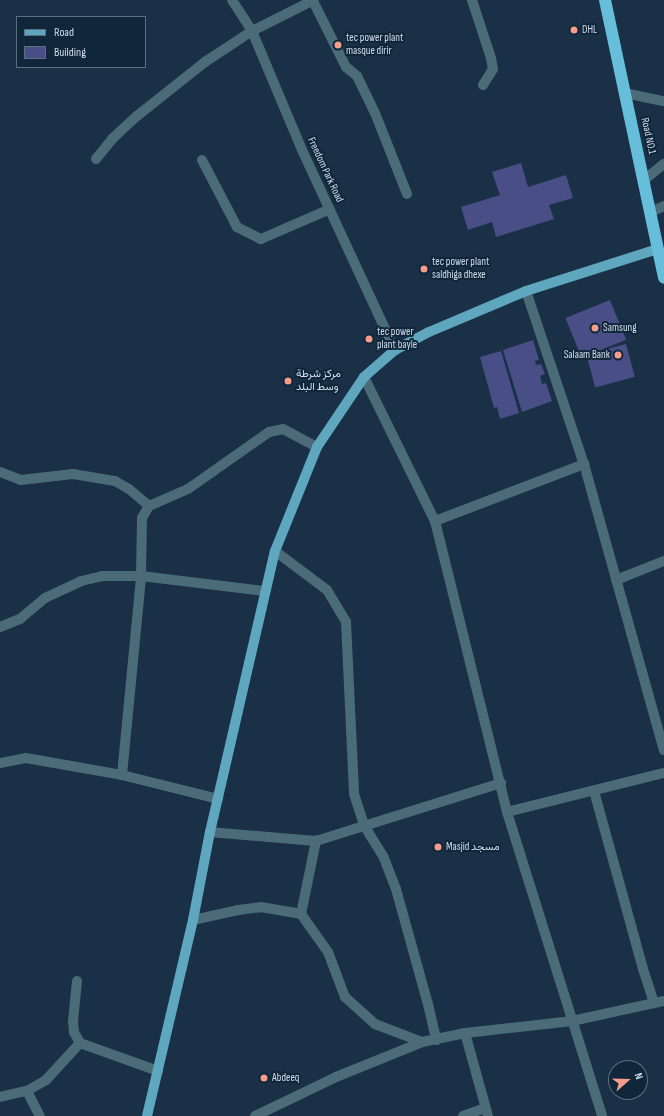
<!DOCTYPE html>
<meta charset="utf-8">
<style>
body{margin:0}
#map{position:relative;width:664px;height:1116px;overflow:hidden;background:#1a3046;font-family:"Sofia Sans Condensed",Vazirmatn,sans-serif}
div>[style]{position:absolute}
.building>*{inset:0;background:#494e87;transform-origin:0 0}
.minor>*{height:10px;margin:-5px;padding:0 5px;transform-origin:5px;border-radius:5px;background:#4a6b77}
.major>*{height:10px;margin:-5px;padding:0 5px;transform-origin:5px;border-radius:5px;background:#5fa7be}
.highway>*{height:12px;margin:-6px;padding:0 6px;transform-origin:6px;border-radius:6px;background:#66bedb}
.dots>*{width:11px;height:11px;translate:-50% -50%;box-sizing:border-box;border:2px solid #10263b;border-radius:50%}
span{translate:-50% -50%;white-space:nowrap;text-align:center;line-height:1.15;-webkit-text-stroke:4px #10263b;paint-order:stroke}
.poi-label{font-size:11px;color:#cfddeb}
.left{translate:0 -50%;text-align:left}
.right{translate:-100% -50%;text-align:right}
.street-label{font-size:11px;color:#cfddeb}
.legend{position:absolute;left:16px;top:16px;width:130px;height:52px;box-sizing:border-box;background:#10263b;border:1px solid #5c6f81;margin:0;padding:5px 7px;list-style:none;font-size:12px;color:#cfddeb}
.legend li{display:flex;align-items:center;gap:8px;height:20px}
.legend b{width:20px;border:1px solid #5c6f81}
.north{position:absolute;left:608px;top:1060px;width:40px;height:40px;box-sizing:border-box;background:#10263b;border:1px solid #5c6f81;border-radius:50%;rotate:70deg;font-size:11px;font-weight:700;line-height:16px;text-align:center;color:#cfddeb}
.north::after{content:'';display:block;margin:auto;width:14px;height:18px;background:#f49d8b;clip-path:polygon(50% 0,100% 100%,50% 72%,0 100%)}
</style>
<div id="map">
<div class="building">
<div style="clip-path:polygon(521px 163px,528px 187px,566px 175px,573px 198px,549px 205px,554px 219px,496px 237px,492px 222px,468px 230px,461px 207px,500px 195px,492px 172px)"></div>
<div style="left:610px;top:300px;width:43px;height:48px;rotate:68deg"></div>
<div style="clip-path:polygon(533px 340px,539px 360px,535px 361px,536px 365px,541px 364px,545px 374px,540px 376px,542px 384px,546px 383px,552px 401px,522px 412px,503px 350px)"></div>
<div style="left:626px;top:344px;width:34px;height:41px;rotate:75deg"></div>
<div style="clip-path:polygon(501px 351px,519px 413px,500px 419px,497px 407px,494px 408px,480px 357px)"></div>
</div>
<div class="minor">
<div style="left:232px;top:0;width:37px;rotate:57deg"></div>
<div style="left:252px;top:31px;width:129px;rotate:67.2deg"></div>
<div style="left:302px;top:150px;width:221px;rotate:65.1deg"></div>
<div style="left:472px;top:0;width:61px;rotate:71.9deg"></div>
<div style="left:491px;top:58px;width:11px;rotate:80deg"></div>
<div style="left:493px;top:69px;width:19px;rotate:122deg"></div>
<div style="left:313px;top:1px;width:74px;rotate:63.4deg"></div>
<div style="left:346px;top:67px;width:14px;rotate:39deg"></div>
<div style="left:357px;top:76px;width:41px;rotate:64.1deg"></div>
<div style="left:375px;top:113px;width:87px;rotate:68.4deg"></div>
<div style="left:625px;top:93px;width:40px;rotate:12deg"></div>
<div style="left:96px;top:159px;width:26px;rotate:-51deg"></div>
<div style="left:112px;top:139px;width:34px;rotate:-43deg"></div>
<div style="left:137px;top:116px;width:87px;rotate:-38.5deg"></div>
<div style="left:205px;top:62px;width:56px;rotate:-33.4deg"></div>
<div style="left:252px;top:31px;width:69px;rotate:-26.6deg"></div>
<div style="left:202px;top:160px;width:76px;rotate:62.4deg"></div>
<div style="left:237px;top:227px;width:27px;rotate:27deg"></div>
<div style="left:261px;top:239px;width:75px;rotate:-23.5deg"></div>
<div style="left:644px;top:180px;width:26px;rotate:-39deg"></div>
<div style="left:651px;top:212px;width:14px;rotate:-25deg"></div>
<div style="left:526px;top:291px;width:182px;rotate:71.5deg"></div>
<div style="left:584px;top:464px;width:297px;rotate:74.4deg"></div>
<div style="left:364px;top:377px;width:161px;rotate:63.8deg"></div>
<div style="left:435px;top:521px;width:300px;rotate:76.1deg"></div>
<div style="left:507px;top:812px;width:318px;rotate:72.6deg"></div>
<div style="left:0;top:472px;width:22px;rotate:21deg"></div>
<div style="left:21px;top:480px;width:52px;rotate:-6.6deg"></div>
<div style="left:73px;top:474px;width:43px;rotate:9.5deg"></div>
<div style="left:115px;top:481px;width:16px;rotate:30deg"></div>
<div style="left:129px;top:489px;width:26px;rotate:40deg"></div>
<div style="left:435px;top:521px;width:160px;rotate:-20.9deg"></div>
<div style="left:275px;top:551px;width:65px;rotate:36.9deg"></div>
<div style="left:327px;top:590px;width:37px;rotate:59deg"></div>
<div style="left:346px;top:622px;width:172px;rotate:87.3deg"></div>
<div style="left:354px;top:794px;width:35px;rotate:72deg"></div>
<div style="left:365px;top:827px;width:36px;rotate:58deg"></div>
<div style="left:384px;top:858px;width:33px;rotate:69deg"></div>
<div style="left:396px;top:889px;width:119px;rotate:74.5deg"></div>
<div style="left:428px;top:1004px;width:37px;rotate:77deg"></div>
<div style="left:616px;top:580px;width:52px;rotate:-21.6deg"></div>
<div style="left:0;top:627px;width:22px;rotate:-22deg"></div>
<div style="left:20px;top:619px;width:33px;rotate:-40deg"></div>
<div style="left:45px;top:598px;width:40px;rotate:-25deg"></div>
<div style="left:81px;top:581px;width:22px;rotate:-13deg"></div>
<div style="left:102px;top:576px;width:39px"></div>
<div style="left:141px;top:576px;width:125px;rotate:6.9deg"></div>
<div style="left:0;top:763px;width:26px;rotate:-11deg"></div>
<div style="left:26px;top:758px;width:97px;rotate:10deg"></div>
<div style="left:122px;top:775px;width:99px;rotate:14deg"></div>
<div style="left:122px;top:775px;width:200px;rotate:-84.5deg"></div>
<div style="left:141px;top:576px;width:58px;rotate:-89deg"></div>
<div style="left:142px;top:518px;width:14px;rotate:-60deg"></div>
<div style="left:149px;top:506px;width:43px;rotate:-23.6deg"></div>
<div style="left:188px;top:489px;width:99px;rotate:-35.1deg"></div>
<div style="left:269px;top:432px;width:14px;rotate:-12deg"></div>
<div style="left:283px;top:429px;width:38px;rotate:28deg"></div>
<div style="left:594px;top:791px;width:185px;rotate:74.6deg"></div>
<div style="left:643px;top:969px;width:36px;rotate:72deg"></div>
<div style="left:507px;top:812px;width:162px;rotate:-14deg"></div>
<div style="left:210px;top:832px;width:106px;rotate:4.9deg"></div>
<div style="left:316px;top:841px;width:194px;rotate:-17.4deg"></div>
<div style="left:301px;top:914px;width:75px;rotate:-78.4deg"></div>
<div style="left:193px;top:920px;width:46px;rotate:-12.5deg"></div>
<div style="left:238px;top:910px;width:23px;rotate:-7deg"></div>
<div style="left:261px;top:907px;width:41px;rotate:9.9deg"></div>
<div style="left:301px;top:914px;width:47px;rotate:54.6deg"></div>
<div style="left:328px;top:952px;width:48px;rotate:69.3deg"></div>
<div style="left:345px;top:997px;width:40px;rotate:42deg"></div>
<div style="left:375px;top:1024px;width:50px;rotate:21deg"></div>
<div style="left:77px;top:981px;width:40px;rotate:95.7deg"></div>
<div style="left:73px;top:1021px;width:11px;rotate:85deg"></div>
<div style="left:74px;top:1032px;width:13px;rotate:61deg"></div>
<div style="left:80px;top:1043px;width:83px;rotate:19.7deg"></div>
<div style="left:465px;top:1033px;width:86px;rotate:74.5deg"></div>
<div style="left:27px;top:1091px;width:28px;rotate:63deg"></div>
<div style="left:0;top:1097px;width:28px;rotate:-13deg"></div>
<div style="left:27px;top:1091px;width:22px;rotate:-30deg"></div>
<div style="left:46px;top:1080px;width:50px;rotate:-47.4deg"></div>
<div style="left:255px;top:1116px;width:90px;rotate:-25.7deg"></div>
<div style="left:336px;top:1077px;width:93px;rotate:-22.1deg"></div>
<div style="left:422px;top:1042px;width:44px;rotate:-11.8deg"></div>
<div style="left:465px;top:1033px;width:108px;rotate:-6.4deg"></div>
<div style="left:572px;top:1021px;width:94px;rotate:-12.3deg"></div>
<div style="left:463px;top:1116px;width:23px;rotate:-20deg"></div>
</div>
<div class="major">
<div style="left:147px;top:1116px;width:201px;rotate:-76.8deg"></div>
<div style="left:193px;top:920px;width:90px;rotate:-79.1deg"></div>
<div style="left:210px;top:832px;width:288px;rotate:-77deg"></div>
<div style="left:275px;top:551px;width:112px;rotate:-68deg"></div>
<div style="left:317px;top:447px;width:84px;rotate:-56.1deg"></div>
<div style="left:364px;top:377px;width:41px;rotate:-41.1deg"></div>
<div style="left:395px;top:350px;width:38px;rotate:-28deg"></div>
<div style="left:429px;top:332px;width:105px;rotate:-22.9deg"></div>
<div style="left:526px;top:291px;width:139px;rotate:-17.7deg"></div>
</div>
<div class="highway">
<div style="left:605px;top:0;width:284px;rotate:78deg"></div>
</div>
<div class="dots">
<div style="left:574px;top:30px;background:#f49d8b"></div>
<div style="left:338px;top:45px;background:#f49d8b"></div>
<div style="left:424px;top:269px;background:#f49d8b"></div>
<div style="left:595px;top:328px;background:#f49d8b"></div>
<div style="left:369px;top:339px;background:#f49d8b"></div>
<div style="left:618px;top:355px;background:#f49d8b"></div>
<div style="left:288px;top:381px;background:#f49d8b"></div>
<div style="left:438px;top:847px;background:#f49d8b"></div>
<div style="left:264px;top:1078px;background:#f49d8b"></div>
</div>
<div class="poi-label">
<span class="left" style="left:582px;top:30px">DHL</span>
<span class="left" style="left:346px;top:45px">tec power plant<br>masque dirir</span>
<span class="left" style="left:432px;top:269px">tec power plant<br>saldhiga dhexe</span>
<span class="left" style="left:603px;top:328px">Samsung</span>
<span class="left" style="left:377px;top:339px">tec power<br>plant bayle</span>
<span class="right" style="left:610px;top:355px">Salaam Bank</span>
<span class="left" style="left:296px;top:381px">مركز شرطة<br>وسط البلد</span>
<span class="left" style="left:446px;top:847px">Masjid مسجد</span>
<span class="left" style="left:272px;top:1078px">Abdeeq</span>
</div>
<div class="street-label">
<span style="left:648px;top:136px;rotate:78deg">Road NO.1</span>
<span style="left:325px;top:170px;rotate:65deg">Freedom Park Road</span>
</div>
<ul class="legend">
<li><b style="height:5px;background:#5fa7be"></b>Road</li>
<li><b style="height:11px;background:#494e87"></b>Building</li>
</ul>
<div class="north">N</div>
</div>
